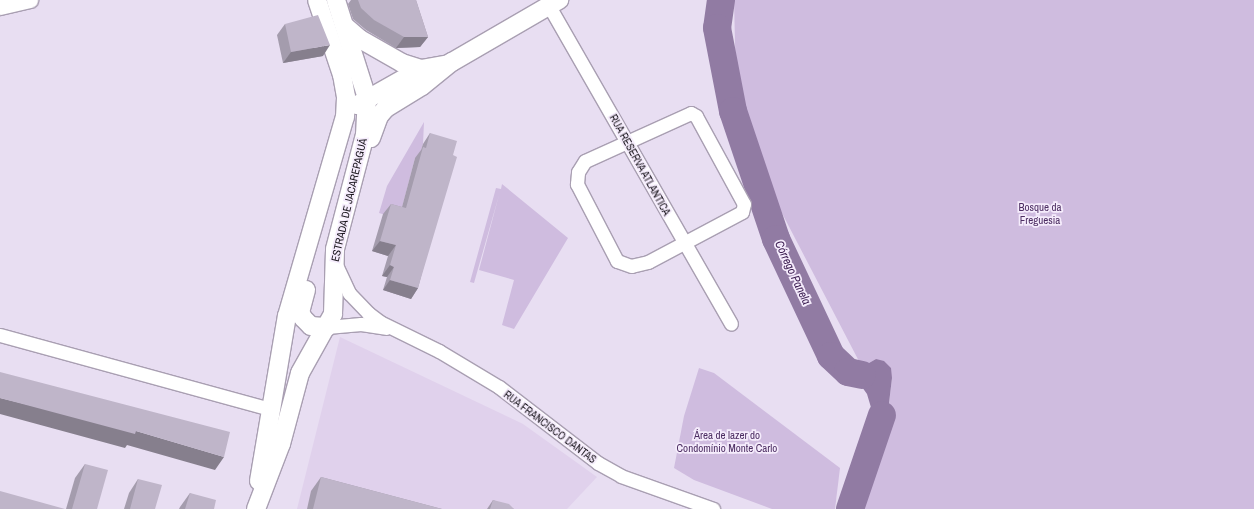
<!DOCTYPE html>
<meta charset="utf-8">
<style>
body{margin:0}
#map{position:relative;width:1254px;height:509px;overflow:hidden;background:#e8def2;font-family:"Archivo Narrow",sans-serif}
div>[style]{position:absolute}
.built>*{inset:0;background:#e0d1ec}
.green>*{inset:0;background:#cfbcdf}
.water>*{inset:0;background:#917ba3}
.river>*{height:28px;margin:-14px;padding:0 14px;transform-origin:14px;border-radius:14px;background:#917ba3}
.roads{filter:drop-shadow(1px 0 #a99fb2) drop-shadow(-1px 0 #a99fb2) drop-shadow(0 1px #a99fb2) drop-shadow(0 -1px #a99fb2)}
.minor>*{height:13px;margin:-6.5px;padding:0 6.5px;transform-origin:6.5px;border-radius:6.5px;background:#fff}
.tertiary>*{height:16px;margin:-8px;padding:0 8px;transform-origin:8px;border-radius:8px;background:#fff}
.secondary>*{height:18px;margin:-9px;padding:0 9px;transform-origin:9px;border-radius:9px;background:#fff}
.wall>*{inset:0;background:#a49cad}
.shaded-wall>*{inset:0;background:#867f8d}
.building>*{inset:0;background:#bfb5c9}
span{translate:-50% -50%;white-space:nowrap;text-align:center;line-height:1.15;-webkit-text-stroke:3.5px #f5ecfc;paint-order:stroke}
.street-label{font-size:11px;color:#1b171e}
.park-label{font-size:11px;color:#4c2d62}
.water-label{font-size:12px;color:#3f2154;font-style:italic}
</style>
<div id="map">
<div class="built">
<div style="clip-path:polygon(340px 337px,523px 424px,597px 477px,567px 509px,297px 509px)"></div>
</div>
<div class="green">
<div style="clip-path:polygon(734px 0,1254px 0,1254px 509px,858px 509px,884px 445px,892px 378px,876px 359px,862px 367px,771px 192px,736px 85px)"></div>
<div style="clip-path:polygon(424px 122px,423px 144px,418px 159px,415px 158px,399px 219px,379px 213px,387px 186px)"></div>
<div style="clip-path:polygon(502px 184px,568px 238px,514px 329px,502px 325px,514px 280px,479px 270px,499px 195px,474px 283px,470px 282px,496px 188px,501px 189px)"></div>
<div style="clip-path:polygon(699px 368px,714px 373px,840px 468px,835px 509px,772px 509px,694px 480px,674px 468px,684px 416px)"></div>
</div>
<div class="water">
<div style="clip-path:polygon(831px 356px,849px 368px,862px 367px,876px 359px,884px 361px,891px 368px,892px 378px,884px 445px,871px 452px,875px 421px,867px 394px,862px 387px,840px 374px)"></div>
</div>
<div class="river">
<div style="left:721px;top:0;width:28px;rotate:98deg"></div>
<div style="left:717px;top:28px;width:85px;rotate:79.1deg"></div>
<div style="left:733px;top:111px;width:135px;rotate:71.4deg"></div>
<div style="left:776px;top:239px;width:129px;rotate:64.8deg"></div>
<div style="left:831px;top:356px;width:23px;rotate:43deg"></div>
<div style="left:848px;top:372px;width:14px;rotate:12deg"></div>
<div style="left:850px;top:509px;width:99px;rotate:-71.2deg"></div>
</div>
<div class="roads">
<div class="minor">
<div style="left:549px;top:6px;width:366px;rotate:60.2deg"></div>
<div style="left:691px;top:113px;width:6px;rotate:31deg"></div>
<div style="left:696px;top:116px;width:100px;rotate:61.4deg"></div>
<div style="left:744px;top:204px;width:8px;rotate:104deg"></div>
<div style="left:742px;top:212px;width:106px;rotate:152deg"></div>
<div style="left:648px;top:262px;width:17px;rotate:167deg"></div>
<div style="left:631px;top:266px;width:15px;rotate:-160deg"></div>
<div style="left:617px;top:261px;width:87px;rotate:-117.5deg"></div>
<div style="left:577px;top:184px;width:12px;rotate:-85deg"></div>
<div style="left:578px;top:172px;width:13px;rotate:-58deg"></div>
<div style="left:585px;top:161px;width:116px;rotate:-24.4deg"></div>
<div style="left:337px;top:267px;width:29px;rotate:65deg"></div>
<div style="left:349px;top:293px;width:28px;rotate:46deg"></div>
<div style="left:368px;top:313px;width:15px;rotate:37deg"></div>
<div style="left:380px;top:322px;width:66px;rotate:26.2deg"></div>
<div style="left:439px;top:351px;width:70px;rotate:31deg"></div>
<div style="left:499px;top:387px;width:125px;rotate:37.5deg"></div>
<div style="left:598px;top:463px;width:26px;rotate:29deg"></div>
<div style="left:621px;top:476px;width:98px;rotate:19.7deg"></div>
<div style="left:327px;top:327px;width:34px;rotate:-5deg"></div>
<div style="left:361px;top:324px;width:25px;rotate:9deg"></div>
<div style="left:0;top:335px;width:281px;rotate:15.3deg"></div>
</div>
<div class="tertiary">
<div style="left:0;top:7px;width:31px;rotate:-13deg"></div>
</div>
<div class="secondary">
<div style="left:346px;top:27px;width:18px;rotate:41deg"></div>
<div style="left:360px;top:39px;width:48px;rotate:29.7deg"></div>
<div style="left:402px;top:63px;width:20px;rotate:18deg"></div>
<div style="left:357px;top:105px;width:73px;rotate:-29.4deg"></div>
<div style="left:421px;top:69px;width:27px;rotate:-10deg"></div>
<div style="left:371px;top:138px;width:23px;rotate:-70deg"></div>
<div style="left:379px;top:116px;width:11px;rotate:-49deg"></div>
<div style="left:386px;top:108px;width:42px;rotate:-31.4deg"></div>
<div style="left:422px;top:86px;width:38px;rotate:-39deg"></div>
<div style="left:452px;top:62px;width:124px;rotate:-30.1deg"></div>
<div style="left:306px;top:290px;width:23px;rotate:105deg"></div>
<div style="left:300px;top:312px;width:7px;rotate:63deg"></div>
<div style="left:303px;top:318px;width:11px;rotate:45deg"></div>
<div style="left:311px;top:326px;width:16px;rotate:4deg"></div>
<div style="left:259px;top:481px;width:167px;rotate:-80.4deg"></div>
<div style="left:287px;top:316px;width:207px;rotate:-73.8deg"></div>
<div style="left:345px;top:117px;width:20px;rotate:-87deg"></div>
<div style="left:346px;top:97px;width:22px;rotate:-100deg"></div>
<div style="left:342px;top:75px;width:79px;rotate:-108.4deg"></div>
<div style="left:256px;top:509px;width:70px;rotate:-69deg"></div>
<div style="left:281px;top:444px;width:73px;rotate:-75deg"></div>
<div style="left:300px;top:373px;width:68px;rotate:-60.8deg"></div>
<div style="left:333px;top:314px;width:65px;rotate:-88.2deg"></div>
<div style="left:335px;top:249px;width:118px;rotate:-75.3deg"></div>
<div style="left:365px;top:135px;width:37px;rotate:-87deg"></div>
<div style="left:367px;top:98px;width:103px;rotate:-107.6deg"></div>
</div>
</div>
<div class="wall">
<div style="clip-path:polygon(351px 0,416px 0,428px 37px,420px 47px,396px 48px,366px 30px,353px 19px,348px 4px)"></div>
<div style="clip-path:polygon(285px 24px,323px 56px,283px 63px,277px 35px)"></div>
<div style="clip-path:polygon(430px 133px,453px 155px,418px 288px,411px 299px,383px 290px,387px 277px,382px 276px,388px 256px,372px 251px,383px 214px,391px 204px,402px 207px,415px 158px,421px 150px,423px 144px)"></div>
<div style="clip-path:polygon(85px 464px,97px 509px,66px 509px,75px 478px)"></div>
<div style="clip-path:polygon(321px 477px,442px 509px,307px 509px,311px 491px)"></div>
<div style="clip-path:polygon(138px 479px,155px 509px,124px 509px,129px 493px)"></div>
<div style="clip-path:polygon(190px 493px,214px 509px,179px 509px,180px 507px)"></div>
<div style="clip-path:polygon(493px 500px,514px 509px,487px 509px)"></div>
</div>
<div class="shaded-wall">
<div style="clip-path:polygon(404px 37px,428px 37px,420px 47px,396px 48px)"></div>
<div style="clip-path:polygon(330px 45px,323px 56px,283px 63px,291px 52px)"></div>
<div style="clip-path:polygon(380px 241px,396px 245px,388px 256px,372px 251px)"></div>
<div style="clip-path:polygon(390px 265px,394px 267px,387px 277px,382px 276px)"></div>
<div style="clip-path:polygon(390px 280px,418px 288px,411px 299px,383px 290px)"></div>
<div style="clip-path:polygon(0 398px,136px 431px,224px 457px,215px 470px,127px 445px,125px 448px,0 414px)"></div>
</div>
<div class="building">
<div style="clip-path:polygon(358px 0,416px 0,428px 37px,404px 37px,374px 20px,361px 8px)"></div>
<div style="clip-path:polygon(318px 15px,330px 45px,291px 52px,285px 24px)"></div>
<div style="clip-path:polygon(430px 133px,457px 141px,453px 155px,457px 157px,418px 288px,390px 280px,394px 267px,390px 265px,396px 245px,380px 241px,391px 204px,406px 208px,423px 147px,426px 148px)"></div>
<div style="clip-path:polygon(0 372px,230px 432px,224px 457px,136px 431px,135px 434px,0 398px)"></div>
<div style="clip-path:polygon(85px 464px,108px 470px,97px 509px,72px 509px)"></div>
<div style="clip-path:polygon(321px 477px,442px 509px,313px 509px)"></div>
<div style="clip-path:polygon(138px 479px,162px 485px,155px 509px,130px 509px)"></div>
<div style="clip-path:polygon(0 491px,65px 509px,0 509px)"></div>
<div style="clip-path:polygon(190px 493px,216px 500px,214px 509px,185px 509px)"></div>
<div style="clip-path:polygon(493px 500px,509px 504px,514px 509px,490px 509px)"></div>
</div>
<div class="street-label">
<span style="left:640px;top:165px;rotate:61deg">RUA RESERVA ATLANTICA</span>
<span style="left:349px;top:200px;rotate:-77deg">ESTRADA DE JACAREPAGUÁ</span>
<span style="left:550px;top:427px;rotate:37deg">RUA FRANCISCO DANTAS</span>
</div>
<div class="park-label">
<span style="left:1040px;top:214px">Bosque da<br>Freguesia</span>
<span style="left:727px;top:442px">Área de lazer do<br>Condomínio Monte Carlo</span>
</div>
<div class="water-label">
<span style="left:792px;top:273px;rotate:65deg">Córrego Panela</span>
</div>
</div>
